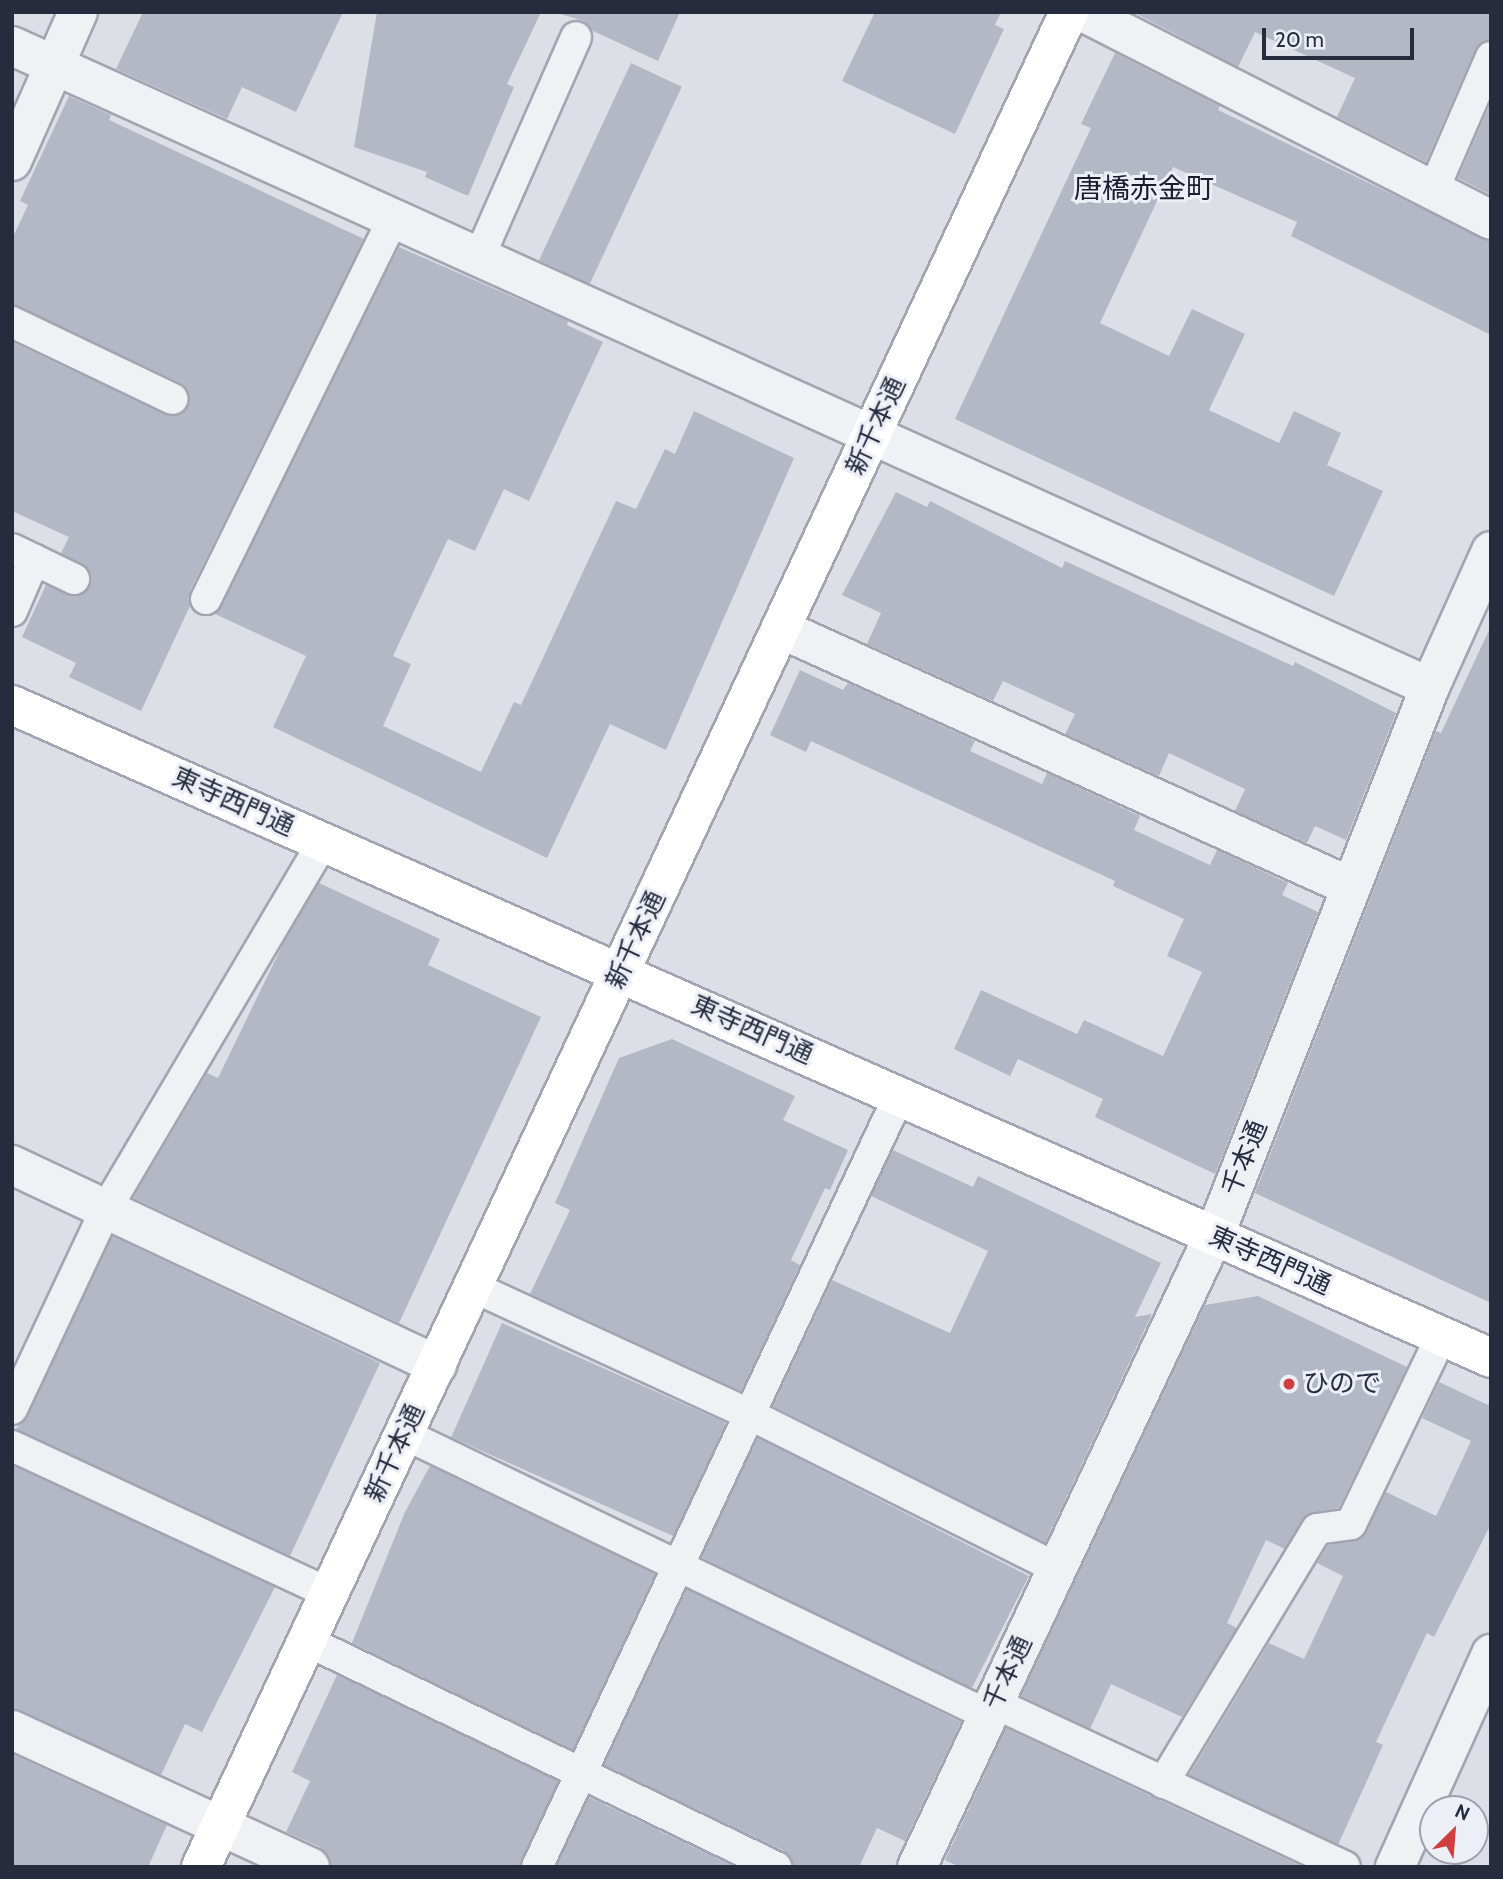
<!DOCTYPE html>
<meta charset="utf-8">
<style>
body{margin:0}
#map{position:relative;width:1503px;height:1879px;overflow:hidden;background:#dddfe7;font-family:Cabin,"Noto Sans JP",sans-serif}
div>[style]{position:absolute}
.building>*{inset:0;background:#b4b8c4;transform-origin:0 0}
.roads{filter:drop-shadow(2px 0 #a2a5b1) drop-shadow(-2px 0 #a2a5b1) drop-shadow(0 2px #a2a5b1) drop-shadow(0 -2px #a2a5b1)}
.lane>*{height:30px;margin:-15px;padding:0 15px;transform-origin:15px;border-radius:15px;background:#f0f1f5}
.street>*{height:38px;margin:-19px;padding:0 19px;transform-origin:19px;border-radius:19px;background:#f0f1f5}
.secondary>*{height:38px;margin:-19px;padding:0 19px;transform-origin:19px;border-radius:19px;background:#fff}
.dots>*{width:19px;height:19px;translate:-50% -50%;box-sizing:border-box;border:4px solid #eceff5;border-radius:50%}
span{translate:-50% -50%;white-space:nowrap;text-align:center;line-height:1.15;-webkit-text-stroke:6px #eceff5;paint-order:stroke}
.street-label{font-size:26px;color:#262b3e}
.poi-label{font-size:26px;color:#262b3e}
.left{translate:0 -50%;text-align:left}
.neighbourhood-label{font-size:28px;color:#191d2e}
.frame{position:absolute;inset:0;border:14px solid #262b3e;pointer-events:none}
.north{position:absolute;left:1419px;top:1795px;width:70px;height:70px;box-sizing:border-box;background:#eceff5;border:2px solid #9da1ac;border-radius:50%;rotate:25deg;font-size:19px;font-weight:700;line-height:28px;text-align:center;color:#262b3e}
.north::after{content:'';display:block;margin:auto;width:24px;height:32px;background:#d03e40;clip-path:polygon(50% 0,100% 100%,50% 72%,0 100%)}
.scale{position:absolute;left:1262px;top:28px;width:152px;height:32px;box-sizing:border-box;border:4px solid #262b3e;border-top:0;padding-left:9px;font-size:21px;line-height:24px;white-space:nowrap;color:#262b3e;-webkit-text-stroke:5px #eceff5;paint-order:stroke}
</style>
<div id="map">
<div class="building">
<div style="clip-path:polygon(143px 12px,343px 12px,296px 112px,242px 87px,227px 119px,116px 69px)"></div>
<div style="clip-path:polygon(377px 12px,541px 12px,507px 84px,514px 87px,468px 196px,425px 177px,427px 172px,354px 147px)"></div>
<div style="clip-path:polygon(554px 12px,680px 12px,658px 61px,591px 30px,584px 21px)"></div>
<div style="clip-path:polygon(875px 12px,1001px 12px,995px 25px,1004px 29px,955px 134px,842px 81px)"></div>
<div style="clip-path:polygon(1133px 12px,1491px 12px,1491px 40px,1475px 50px,1426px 162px,1337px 117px,1355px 78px,1255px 32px,1238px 67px)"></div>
<div style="clip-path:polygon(1115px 53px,1220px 106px,1218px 110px,1491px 242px,1491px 335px,1291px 236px,1297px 222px,1173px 167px,1100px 323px,1169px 356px,1192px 309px,1245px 334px,1209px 410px,1279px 443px,1294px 411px,1341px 433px,1327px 465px,1383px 491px,1334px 596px,955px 419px,1091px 128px,1081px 124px)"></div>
<div style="left:631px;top:63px;width:56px;height:218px;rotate:25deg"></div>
<div style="clip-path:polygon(69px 96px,111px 115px,109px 120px,364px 239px,190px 591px,190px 606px,141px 711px,69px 677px,76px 663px,22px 637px,46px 585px,76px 596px,84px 593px,91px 578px,82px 564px,61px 553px,69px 537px,12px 511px,12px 342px,166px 415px,183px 413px,190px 398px,181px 383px,12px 305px,12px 239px,28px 205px,20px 201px)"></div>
<div style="clip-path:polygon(1491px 102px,1491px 195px,1458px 178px)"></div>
<div style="clip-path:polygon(399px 247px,568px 321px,567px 325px,603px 342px,529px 501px,504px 489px,475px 551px,448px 539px,393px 656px,411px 664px,383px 726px,481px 772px,514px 702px,521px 705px,616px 501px,636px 509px,665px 449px,675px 454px,694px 411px,794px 458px,666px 750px,610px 724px,547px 858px,273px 727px,306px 656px,215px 614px)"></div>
<div style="clip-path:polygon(896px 492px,927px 507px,930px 501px,1062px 568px,1065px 561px,1293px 666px,1295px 662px,1396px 713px,1346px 840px,1315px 826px,1307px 843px,1235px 811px,1245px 789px,1169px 753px,1159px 776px,1065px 734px,1075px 714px,1003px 681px,993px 701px,867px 644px,881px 613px,842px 595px)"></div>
<div style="clip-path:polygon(1491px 626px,1491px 1303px,1255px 1193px,1436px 731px,1441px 733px)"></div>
<div style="clip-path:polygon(800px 670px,843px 690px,848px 683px,975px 741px,970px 751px,1042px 784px,1047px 773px,1140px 816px,1134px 830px,1210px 865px,1217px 850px,1288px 883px,1282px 895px,1318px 912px,1215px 1174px,1095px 1117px,1103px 1099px,1018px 1059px,1010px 1076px,954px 1049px,981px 990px,1077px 1034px,1084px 1020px,1163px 1056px,1202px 972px,1167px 956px,1184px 919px,1113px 886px,1115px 881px,811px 741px,806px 752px,770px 735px)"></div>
<div style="clip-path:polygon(319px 883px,440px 939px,428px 965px,541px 1017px,399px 1323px,133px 1198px,207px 1073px,218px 1078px,284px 942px)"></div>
<div style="clip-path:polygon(672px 1039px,795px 1096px,783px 1120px,848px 1150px,830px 1190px,825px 1188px,791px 1260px,800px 1265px,741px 1391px,530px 1294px,570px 1210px,555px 1203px,619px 1058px)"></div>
<div style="clip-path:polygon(893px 1150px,973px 1187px,978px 1176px,1161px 1263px,1135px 1317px,1152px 1314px,1045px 1543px,773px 1406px,832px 1280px,950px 1333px,988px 1251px,871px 1196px)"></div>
<div style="clip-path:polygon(112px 1236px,380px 1363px,290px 1556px,16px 1429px,28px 1416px)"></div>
<div style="clip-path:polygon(1258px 1296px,1407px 1367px,1339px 1508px,1307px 1515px,1285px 1549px,1266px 1540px,1227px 1623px,1237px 1628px,1182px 1717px,1111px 1684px,1090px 1729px,1021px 1696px,1205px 1305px)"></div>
<div style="left:502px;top:1323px;width:245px;height:125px;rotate:24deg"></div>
<div style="clip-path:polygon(1439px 1382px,1488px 1405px,1491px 1399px,1491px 1524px,1434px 1637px,1427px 1633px,1376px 1742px,1383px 1745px,1338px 1845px,1189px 1775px,1269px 1643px,1304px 1659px,1343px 1576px,1317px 1563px,1328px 1545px,1362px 1538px,1386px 1492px,1436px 1516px,1471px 1441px,1422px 1418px)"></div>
<div style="left:758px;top:1438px;width:304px;height:132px;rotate:27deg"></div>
<div style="clip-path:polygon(12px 1465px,275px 1587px,202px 1732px,185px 1724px,161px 1775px,12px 1709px)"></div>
<div style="clip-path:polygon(430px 1466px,655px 1574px,573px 1750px,352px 1643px,405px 1512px)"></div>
<div style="clip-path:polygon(687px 1589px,961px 1722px,905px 1841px,877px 1828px,859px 1867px,793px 1867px,784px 1851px,604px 1765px)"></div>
<div style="clip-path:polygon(337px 1675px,558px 1781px,520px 1867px,332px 1867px,320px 1847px,286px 1832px,310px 1781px,292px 1772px)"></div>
<div style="clip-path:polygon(1006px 1728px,1155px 1798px,1303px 1867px,960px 1867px,945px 1860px)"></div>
<div style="clip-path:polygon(12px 1754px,167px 1825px,148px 1867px,12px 1867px)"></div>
<div style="clip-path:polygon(589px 1797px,735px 1867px,556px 1867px)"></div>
</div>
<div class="roads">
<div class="lane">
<div style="left:1433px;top:191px;width:146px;rotate:-66.6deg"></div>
<div style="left:480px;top:255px;width:238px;rotate:-66.2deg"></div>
<div style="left:12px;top:322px;width:178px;rotate:25.6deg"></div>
<div style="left:12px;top:549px;width:69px;rotate:25.8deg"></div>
<div style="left:206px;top:599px;width:426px;rotate:-63.8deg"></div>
<div style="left:12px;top:611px;width:56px;rotate:-66.7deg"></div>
<div style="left:473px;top:1287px;width:304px;rotate:24.7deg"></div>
<div style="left:749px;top:1414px;width:344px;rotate:26.6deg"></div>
<div style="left:12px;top:1409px;width:221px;rotate:-64.8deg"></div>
<div style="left:106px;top:1209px;width:426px;rotate:-59.4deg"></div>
<div style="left:404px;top:1434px;width:648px;rotate:25.7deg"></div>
<div style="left:12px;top:1446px;width:349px;rotate:24.9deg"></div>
<div style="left:307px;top:1641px;width:521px;rotate:25.73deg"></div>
<div style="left:994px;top:1703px;width:387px;rotate:25deg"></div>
<div style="left:1163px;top:1783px;width:297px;rotate:-58.8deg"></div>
<div style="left:1317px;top:1529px;width:34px;rotate:-8deg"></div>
<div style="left:1351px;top:1524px;width:208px;rotate:-64.3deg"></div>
<div style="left:537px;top:1867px;width:852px;rotate:-64.85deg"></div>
</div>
<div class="street">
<div style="left:1083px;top:12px;width:458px;rotate:27deg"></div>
<div style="left:12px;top:46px;width:1556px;rotate:24.33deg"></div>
<div style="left:12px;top:161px;width:163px;rotate:-66.1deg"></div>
<div style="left:781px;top:629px;width:626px;rotate:24.35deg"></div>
<div style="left:12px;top:1165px;width:470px;rotate:25.2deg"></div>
<div style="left:12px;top:1730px;width:328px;rotate:24.7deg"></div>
<div style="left:917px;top:1867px;width:710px;rotate:-64.84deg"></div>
<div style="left:1219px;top:1224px;width:577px;rotate:-68.55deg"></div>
<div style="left:1430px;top:687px;width:149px;rotate:-65.8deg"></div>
<div style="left:1395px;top:1867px;width:234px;rotate:-65.7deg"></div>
</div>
<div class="secondary">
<div style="left:12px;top:705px;width:1617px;rotate:23.82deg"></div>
<div style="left:201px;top:1867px;width:2048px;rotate:-64.92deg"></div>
</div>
</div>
<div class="dots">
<div style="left:1289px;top:1384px;background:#d03e40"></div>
</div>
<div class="street-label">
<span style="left:876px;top:426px;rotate:-65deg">新千本通</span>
<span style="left:233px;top:802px;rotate:24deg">東寺西門通</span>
<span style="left:636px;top:940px;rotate:-65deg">新千本通</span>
<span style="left:752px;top:1030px;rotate:24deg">東寺西門通</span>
<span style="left:1245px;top:1158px;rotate:-68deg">千本通</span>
<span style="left:1270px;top:1261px;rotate:24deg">東寺西門通</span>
<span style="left:395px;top:1453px;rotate:-65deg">新千本通</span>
<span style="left:1008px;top:1673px;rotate:-65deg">千本通</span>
</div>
<div class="poi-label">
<span class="left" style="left:1303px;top:1384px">ひので</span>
</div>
<div class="neighbourhood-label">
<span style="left:1144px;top:188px">唐橋赤金町</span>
</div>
<div class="frame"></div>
<div class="north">N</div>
<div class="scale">20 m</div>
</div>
